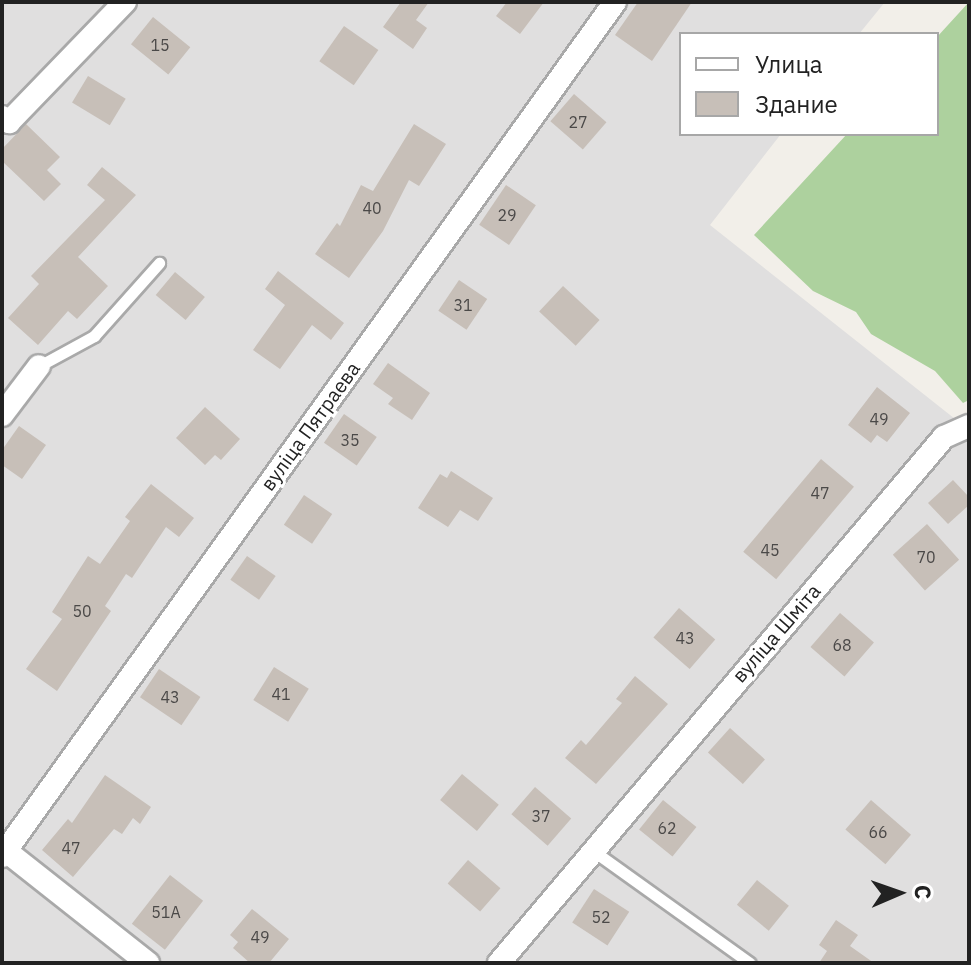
<!DOCTYPE html>
<meta charset="utf-8">
<style>
body{margin:0}
#map{position:relative;width:971px;height:965px;overflow:hidden;background:#f2efe9;font-family:"IBM Plex Sans",sans-serif}
div>[style]{position:absolute}
.residential>*{inset:0;background:#e0dfdf}
.forest>*{inset:0;background:#add19e}
.building>*{inset:0;background:#c7bfb8;transform-origin:0 0}
.roads{filter:drop-shadow(2px 0 #a9a9a9) drop-shadow(-2px 0 #a9a9a9) drop-shadow(0 2px #a9a9a9) drop-shadow(0 -2px #a9a9a9)}
.lane>*{height:11px;margin:-5.5px;padding:0 5.5px;transform-origin:5.5px;border-radius:5.5px;background:#fff}
.street>*{height:22px;margin:-11px;padding:0 11px;transform-origin:11px;border-radius:11px;background:#fff}
span{translate:-50% -50%;white-space:nowrap;text-align:center;line-height:1.15;-webkit-text-stroke:6px #fff;paint-order:stroke}
.number-label{font-size:16px;color:#4b4948}
.number-label span{-webkit-text-stroke-width:0}
.street-label{font-size:20px;color:#222}
.frame{position:absolute;inset:0;border:4px solid #222;pointer-events:none}
.legend{position:absolute;left:679px;top:32px;width:260px;height:104px;box-sizing:border-box;background:#fff;border:2px solid #a7a7a7;margin:0;padding:10px 14px;list-style:none;font-size:24px;color:#222}
.legend li{display:flex;align-items:center;gap:16px;height:40px}
.legend b{width:40px;border:2px solid #a7a7a7}
.north{position:absolute;left:859px;top:853px;width:80px;height:80px;-webkit-text-stroke:6px #fff;paint-order:stroke;rotate:88deg;font-size:22px;font-weight:700;line-height:32px;text-align:center;color:#222}
.north::after{content:'';display:block;margin:auto;width:28px;height:36px;background:#222;clip-path:polygon(50% 0,100% 100%,50% 72%,0 100%)}
</style>
<div id="map">
<div class="residential">
<div style="clip-path:polygon(2px 2px,885px 2px,859px 34px,681px 34px,681px 134px,781px 134px,710px 225px,969px 430px,969px 963px,2px 963px)"></div>
</div>
<div class="forest">
<div style="clip-path:polygon(969px 2px,969px 400px,963px 403px,935px 371px,871px 334px,856px 312px,813px 291px,754px 235px,847px 134px,937px 134px,937px 37px)"></div>
</div>
<div class="building">
<div style="clip-path:polygon(401px 2px,429px 2px,416px 20px,427px 28px,413px 49px,383px 27px)"></div>
<div style="clip-path:polygon(507px 2px,544px 2px,520px 34px,496px 16px)"></div>
<div style="clip-path:polygon(638px 2px,692px 2px,652px 61px,615px 35px)"></div>
<div style="left:153px;top:17px;width:48px;height:35px;rotate:39deg"></div>
<div style="left:344px;top:26px;width:42px;height:43px;rotate:35deg"></div>
<div style="left:88px;top:76px;width:44px;height:31px;rotate:31deg"></div>
<div style="left:574px;top:94px;width:43px;height:36px;rotate:41deg"></div>
<div style="clip-path:polygon(26px 124px,60px 157px,47px 170px,61px 184px,44px 201px,2px 161px,2px 149px)"></div>
<div style="clip-path:polygon(414px 124px,446px 144px,419px 186px,409px 180px,383px 231px,349px 278px,315px 254px,337px 223px,340px 226px,361px 185px,373px 191px)"></div>
<div style="clip-path:polygon(102px 167px,136px 195px,78px 257px,108px 286px,77px 319px,68px 311px,38px 345px,8px 318px,39px 284px,31px 276px,105px 200px,87px 185px)"></div>
<div style="left:506px;top:185px;width:36px;height:48px;rotate:34deg"></div>
<div style="clip-path:polygon(278px 271px,344px 323px,331px 340px,312px 325px,280px 369px,253px 350px,285px 305px,265px 289px)"></div>
<div style="left:175px;top:272px;width:39px;height:30px;rotate:40deg"></div>
<div style="left:459px;top:280px;width:34px;height:37px;rotate:34deg"></div>
<div style="left:563px;top:286px;width:50px;height:35px;rotate:43deg"></div>
<div style="clip-path:polygon(388px 363px,430px 393px,412px 420px,388px 404px,393px 398px,373px 384px)"></div>
<div style="clip-path:polygon(877px 387px,910px 413px,887px 442px,877px 435px,871px 443px,848px 425px)"></div>
<div style="clip-path:polygon(205px 407px,240px 439px,221px 460px,215px 455px,205px 465px,176px 438px)"></div>
<div style="left:344px;top:414px;width:40px;height:35px;rotate:35deg"></div>
<div style="clip-path:polygon(19px 426px,46px 445px,22px 479px,2px 465px,2px 450px)"></div>
<div style="left:821px;top:459px;width:43px;height:121px;rotate:40deg"></div>
<div style="clip-path:polygon(451px 471px,493px 498px,478px 521px,460px 510px,448px 527px,418px 508px,440px 474px,447px 478px)"></div>
<div style="clip-path:polygon(953px 480px,969px 497px,969px 505px,948px 524px,928px 503px)"></div>
<div style="clip-path:polygon(151px 484px,194px 518px,179px 537px,166px 527px,132px 578px,126px 574px,105px 606px,111px 611px,57px 691px,26px 669px,62px 619px,52px 612px,88px 556px,100px 564px,130px 521px,125px 517px)"></div>
<div style="left:304px;top:495px;width:34px;height:36px;rotate:34deg"></div>
<div style="left:927px;top:524px;width:48px;height:46px;rotate:48deg"></div>
<div style="left:247px;top:556px;width:35px;height:29px;rotate:35deg"></div>
<div style="left:679px;top:608px;width:48px;height:39px;rotate:41deg"></div>
<div style="left:840px;top:613px;width:45px;height:45px;rotate:41deg"></div>
<div style="left:274px;top:667px;width:41px;height:39px;rotate:32deg"></div>
<div style="left:159px;top:669px;width:50px;height:34px;rotate:34deg"></div>
<div style="clip-path:polygon(635px 676px,668px 704px,596px 784px,565px 758px,581px 740px,586px 745px,622px 703px,616px 699px)"></div>
<div style="left:730px;top:728px;width:47px;height:33px;rotate:42deg"></div>
<div style="left:462px;top:774px;width:48px;height:34px;rotate:40deg"></div>
<div style="clip-path:polygon(105px 775px,151px 807px,140px 824px,133px 818px,122px 834px,114px 829px,73px 877px,42px 850px,68px 819px,72px 823px)"></div>
<div style="left:535px;top:787px;width:48px;height:36px;rotate:41deg"></div>
<div style="left:663px;top:800px;width:43px;height:38px;rotate:39deg"></div>
<div style="left:871px;top:800px;width:53px;height:39px;rotate:41deg"></div>
<div style="left:468px;top:860px;width:43px;height:31px;rotate:41deg"></div>
<div style="left:170px;top:875px;width:42px;height:62px;rotate:38deg"></div>
<div style="left:757px;top:880px;width:41px;height:32px;rotate:39deg"></div>
<div style="left:594px;top:889px;width:42px;height:40px;rotate:33deg"></div>
<div style="clip-path:polygon(252px 909px,289px 939px,269px 963px,250px 963px,233px 948px,238px 942px,230px 935px)"></div>
<div style="clip-path:polygon(836px 920px,858px 935px,850px 946px,874px 963px,819px 963px,827px 951px,819px 945px)"></div>
</div>
<div class="roads">
<div class="lane">
<div style="left:39px;top:366px;width:63px;rotate:-28.6deg"></div>
<div style="left:94px;top:336px;width:98px;rotate:-48.3deg"></div>
<div style="left:592px;top:850px;width:194px;rotate:35.6deg"></div>
</div>
<div class="street">
<div style="left:2px;top:117px;width:9px;rotate:36deg"></div>
<div style="left:9px;top:122px;width:167px;rotate:-46deg"></div>
<div style="left:2px;top:415px;width:61px;rotate:-52.9deg"></div>
<div style="left:6px;top:851px;width:181px;rotate:38.3deg"></div>
<div style="left:2px;top:856px;width:1051px;rotate:-54.33deg"></div>
<div style="left:499px;top:963px;width:689px;rotate:-49.77deg"></div>
<div style="left:944px;top:437px;width:27px;rotate:-24deg"></div>
</div>
</div>
<div class="number-label">
<span style="left:160px;top:45px">15</span>
<span style="left:578px;top:122px">27</span>
<span style="left:372px;top:208px">40</span>
<span style="left:507px;top:215px">29</span>
<span style="left:463px;top:305px">31</span>
<span style="left:879px;top:419px">49</span>
<span style="left:350px;top:440px">35</span>
<span style="left:820px;top:493px">47</span>
<span style="left:770px;top:550px">45</span>
<span style="left:926px;top:557px">70</span>
<span style="left:82px;top:611px">50</span>
<span style="left:685px;top:638px">43</span>
<span style="left:842px;top:645px">68</span>
<span style="left:281px;top:694px">41</span>
<span style="left:170px;top:697px">43</span>
<span style="left:541px;top:816px">37</span>
<span style="left:667px;top:828px">62</span>
<span style="left:878px;top:832px">66</span>
<span style="left:71px;top:848px">47</span>
<span style="left:166px;top:912px">51А</span>
<span style="left:601px;top:917px">52</span>
<span style="left:260px;top:937px">49</span>
</div>
<div class="street-label">
<span style="left:310px;top:426px;rotate:-54deg">вуліца Пятраева</span>
<span style="left:776px;top:633px;rotate:-49deg">вуліца Шміта</span>
</div>
<div class="frame"></div>
<ul class="legend">
<li><b style="height:10px;background:#fff"></b>Улица</li>
<li><b style="height:22px;background:#c7bfb8"></b>Здание</li>
</ul>
<div class="north">С</div>
</div>
